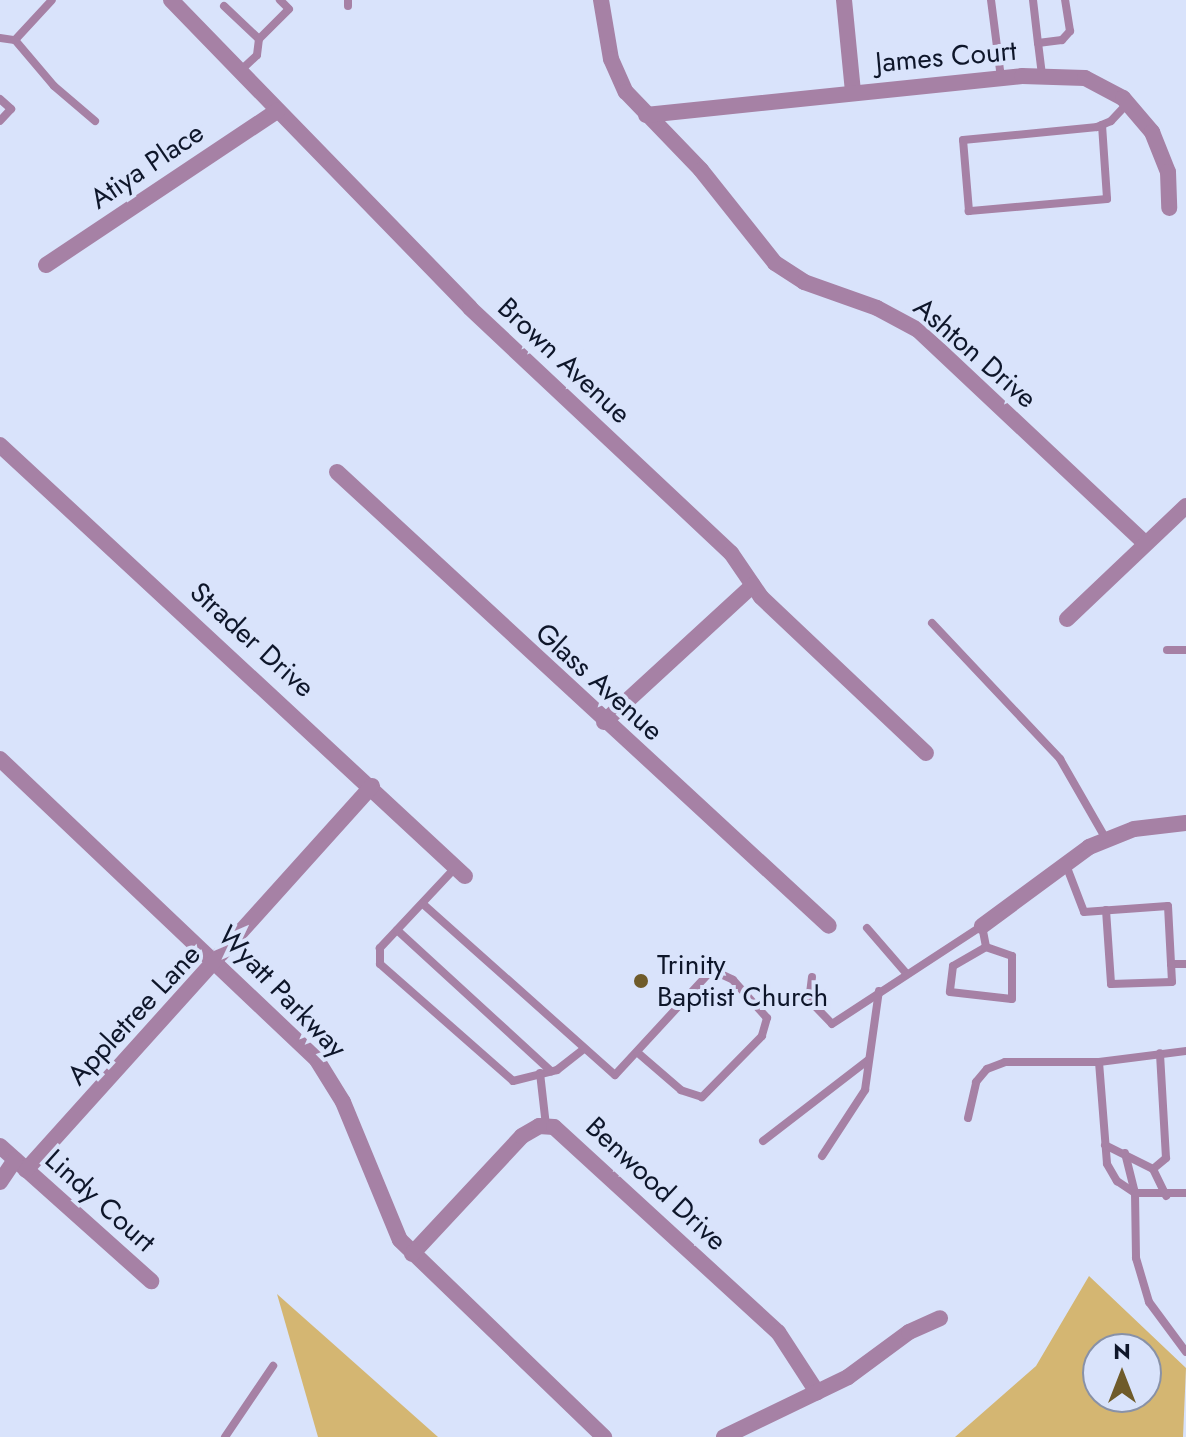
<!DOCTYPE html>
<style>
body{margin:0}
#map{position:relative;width:1186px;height:1437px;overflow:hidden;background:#d9e3fb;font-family:Jost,sans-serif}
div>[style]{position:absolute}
.green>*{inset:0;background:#d4b672}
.lane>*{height:8px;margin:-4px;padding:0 4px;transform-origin:4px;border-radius:4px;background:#a681a5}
.street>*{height:16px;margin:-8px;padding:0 8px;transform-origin:8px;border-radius:8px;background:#a681a5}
.dots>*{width:22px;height:22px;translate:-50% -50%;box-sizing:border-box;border:4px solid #d9e3fb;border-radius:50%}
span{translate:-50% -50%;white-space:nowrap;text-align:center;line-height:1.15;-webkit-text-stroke:8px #d9e3fb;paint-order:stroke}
.street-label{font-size:28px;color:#0e162a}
.poi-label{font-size:28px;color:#0e162a}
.left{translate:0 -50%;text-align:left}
.north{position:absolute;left:1082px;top:1333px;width:80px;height:80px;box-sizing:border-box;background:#d9e3fb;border:2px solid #8891a7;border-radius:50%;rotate:0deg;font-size:22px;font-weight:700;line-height:32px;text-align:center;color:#0e162a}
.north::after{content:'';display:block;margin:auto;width:28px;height:36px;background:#6f5b2a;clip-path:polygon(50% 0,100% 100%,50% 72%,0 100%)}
</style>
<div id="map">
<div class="green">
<div style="clip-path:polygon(evenodd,1089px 1276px,1186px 1368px,1183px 1437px,955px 1437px,1036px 1366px,1089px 1276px,1146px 1349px,1146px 1397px,1098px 1397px,1098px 1349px,1146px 1349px)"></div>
<div style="clip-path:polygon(277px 1294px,438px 1437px,318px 1437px)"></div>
</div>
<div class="lane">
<div style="left:348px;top:0;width:6px;rotate:90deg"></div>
<div style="left:991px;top:0;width:79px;rotate:82.7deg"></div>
<div style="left:1033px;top:0;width:43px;rotate:83.4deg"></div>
<div style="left:224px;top:6px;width:48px;rotate:43.3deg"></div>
<div style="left:0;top:38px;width:15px;rotate:8deg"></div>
<div style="left:15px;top:40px;width:54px;rotate:-47.2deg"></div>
<div style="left:15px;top:40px;width:60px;rotate:49.7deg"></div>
<div style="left:54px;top:86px;width:54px;rotate:40.5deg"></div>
<div style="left:240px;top:71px;width:23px;rotate:-43deg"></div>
<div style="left:257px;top:55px;width:16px;rotate:-83deg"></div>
<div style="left:259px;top:39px;width:42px;rotate:-45deg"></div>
<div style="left:289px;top:9px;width:13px;rotate:-135deg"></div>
<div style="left:1042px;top:75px;width:32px;rotate:-97deg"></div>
<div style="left:1038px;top:43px;width:24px;rotate:-7deg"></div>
<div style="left:1062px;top:40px;width:12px;rotate:-48deg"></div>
<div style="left:1070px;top:31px;width:31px;rotate:-99deg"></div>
<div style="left:0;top:99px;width:15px;rotate:42deg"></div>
<div style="left:11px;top:109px;width:16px;rotate:133deg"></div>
<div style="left:1102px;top:125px;width:74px;rotate:86.1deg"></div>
<div style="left:1107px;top:199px;width:139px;rotate:175deg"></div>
<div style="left:969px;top:211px;width:71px;rotate:-94.8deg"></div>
<div style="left:963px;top:140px;width:135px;rotate:-5.5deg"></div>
<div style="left:1097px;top:127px;width:15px;rotate:-23deg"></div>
<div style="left:1111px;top:121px;width:23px;rotate:-47deg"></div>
<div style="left:932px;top:623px;width:187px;rotate:46.7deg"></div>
<div style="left:1060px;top:759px;width:92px;rotate:60.1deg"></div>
<div style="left:1167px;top:650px;width:19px"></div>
<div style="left:1066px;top:865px;width:50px;rotate:69deg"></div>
<div style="left:1084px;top:912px;width:84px;rotate:-4.1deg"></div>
<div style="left:1168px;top:906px;width:58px;rotate:87deg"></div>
<div style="left:1171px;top:964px;width:15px"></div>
<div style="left:455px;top:868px;width:110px;rotate:133.2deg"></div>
<div style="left:380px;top:948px;width:16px;rotate:90deg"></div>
<div style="left:380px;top:964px;width:177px;rotate:41.3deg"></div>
<div style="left:513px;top:1081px;width:45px;rotate:-14deg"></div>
<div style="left:557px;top:1070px;width:33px;rotate:-38deg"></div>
<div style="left:423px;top:904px;width:257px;rotate:41.7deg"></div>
<div style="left:615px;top:1075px;width:143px;rotate:-47.3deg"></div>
<div style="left:712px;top:970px;width:23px;rotate:25deg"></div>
<div style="left:733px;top:980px;width:51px;rotate:48.2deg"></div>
<div style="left:767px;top:1018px;width:19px;rotate:106deg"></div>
<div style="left:762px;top:1036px;width:86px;rotate:134.5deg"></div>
<div style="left:702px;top:1097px;width:22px;rotate:-162deg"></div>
<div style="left:681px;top:1090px;width:57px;rotate:-139.3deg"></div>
<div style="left:1106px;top:910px;width:74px;rotate:86.1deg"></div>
<div style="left:1111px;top:984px;width:61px;rotate:-1.9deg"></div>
<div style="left:1172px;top:982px;width:18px;rotate:-93deg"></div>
<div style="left:867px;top:928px;width:60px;rotate:49.1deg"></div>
<div style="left:397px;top:930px;width:209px;rotate:42.5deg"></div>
<div style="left:812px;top:977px;width:23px;rotate:97deg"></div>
<div style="left:809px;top:1000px;width:33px;rotate:46deg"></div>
<div style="left:832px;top:1024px;width:179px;rotate:-33.2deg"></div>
<div style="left:982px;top:926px;width:21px;rotate:79deg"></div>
<div style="left:986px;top:947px;width:38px;rotate:150deg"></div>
<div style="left:953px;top:966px;width:26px;rotate:97deg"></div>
<div style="left:950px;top:992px;width:62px;rotate:6.4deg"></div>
<div style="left:1012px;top:999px;width:43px;rotate:-90deg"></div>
<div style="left:1012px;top:956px;width:28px;rotate:-161deg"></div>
<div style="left:1099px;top:1062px;width:102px;rotate:85.5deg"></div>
<div style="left:1107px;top:1164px;width:20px;rotate:60deg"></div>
<div style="left:1117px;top:1181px;width:22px;rotate:34deg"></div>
<div style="left:1135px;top:1193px;width:65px;rotate:89.1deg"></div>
<div style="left:1136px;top:1258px;width:46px;rotate:73.5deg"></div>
<div style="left:1149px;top:1302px;width:62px;rotate:53.5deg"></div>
<div style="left:540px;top:1073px;width:53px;rotate:83.5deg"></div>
<div style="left:968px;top:1118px;width:37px;rotate:-77deg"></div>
<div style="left:976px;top:1082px;width:17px;rotate:-50deg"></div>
<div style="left:987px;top:1069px;width:19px;rotate:-21deg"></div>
<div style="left:1005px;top:1062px;width:94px"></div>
<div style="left:1099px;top:1062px;width:88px;rotate:-7.2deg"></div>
<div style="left:763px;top:1141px;width:133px;rotate:-37.6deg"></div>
<div style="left:1105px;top:1145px;width:54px;rotate:26.6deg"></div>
<div style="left:1153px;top:1169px;width:30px;rotate:64deg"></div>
<div style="left:1125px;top:1153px;width:41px;rotate:76deg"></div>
<div style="left:1135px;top:1193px;width:51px"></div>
<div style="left:822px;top:1156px;width:79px;rotate:-56.9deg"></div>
<div style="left:865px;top:1090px;width:100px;rotate:-82deg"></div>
<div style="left:1153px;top:1169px;width:17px;rotate:-40deg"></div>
<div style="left:1166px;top:1158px;width:105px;rotate:-93.3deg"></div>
<div style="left:225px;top:1437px;width:86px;rotate:-55.9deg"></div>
</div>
<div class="street">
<div style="left:171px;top:0;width:429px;rotate:45.8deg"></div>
<div style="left:470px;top:308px;width:358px;rotate:43.2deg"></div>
<div style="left:731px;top:553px;width:53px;rotate:55.7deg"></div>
<div style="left:761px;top:597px;width:227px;rotate:43.4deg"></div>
<div style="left:601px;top:0;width:60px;rotate:80.4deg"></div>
<div style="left:611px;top:59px;width:36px;rotate:66deg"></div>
<div style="left:626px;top:92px;width:108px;rotate:46.1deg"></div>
<div style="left:701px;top:170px;width:119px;rotate:51.5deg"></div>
<div style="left:775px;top:263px;width:35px;rotate:33deg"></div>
<div style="left:804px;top:282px;width:77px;rotate:19.6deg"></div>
<div style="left:877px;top:308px;width:47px;rotate:28.2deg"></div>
<div style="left:918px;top:330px;width:311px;rotate:43.2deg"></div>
<div style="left:844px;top:0;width:92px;rotate:84.4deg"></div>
<div style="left:646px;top:115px;width:378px;rotate:-5.9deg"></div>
<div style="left:1022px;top:76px;width:63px;rotate:1.8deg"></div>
<div style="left:1085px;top:78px;width:43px;rotate:27.8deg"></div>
<div style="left:1123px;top:98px;width:45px;rotate:49.5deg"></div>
<div style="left:1152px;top:132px;width:43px;rotate:68.2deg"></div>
<div style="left:1168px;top:172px;width:36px;rotate:88deg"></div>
<div style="left:46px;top:265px;width:278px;rotate:-33.7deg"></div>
<div style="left:0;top:445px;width:634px;rotate:42.83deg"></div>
<div style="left:337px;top:472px;width:669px;rotate:42.7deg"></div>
<div style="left:1067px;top:619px;width:164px;rotate:-43.5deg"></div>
<div style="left:604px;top:722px;width:202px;rotate:-42.6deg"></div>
<div style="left:0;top:759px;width:437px;rotate:43.5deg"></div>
<div style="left:317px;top:1060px;width:49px;rotate:58.2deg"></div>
<div style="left:343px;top:1102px;width:149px;rotate:67.6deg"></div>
<div style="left:400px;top:1240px;width:284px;rotate:44deg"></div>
<div style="left:982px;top:926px;width:133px;rotate:-36.4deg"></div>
<div style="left:1089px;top:847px;width:48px;rotate:-21.8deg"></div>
<div style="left:1134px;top:829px;width:52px;rotate:-6.6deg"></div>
<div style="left:0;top:1146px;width:203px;rotate:41.8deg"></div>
<div style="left:26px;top:1170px;width:517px;rotate:-47.98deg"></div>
<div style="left:0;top:1182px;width:27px;rotate:-56deg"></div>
<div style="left:412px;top:1254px;width:161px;rotate:-47deg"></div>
<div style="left:522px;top:1136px;width:20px;rotate:-30deg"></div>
<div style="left:539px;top:1126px;width:15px;rotate:4deg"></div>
<div style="left:554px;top:1127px;width:304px;rotate:42.5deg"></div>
<div style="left:778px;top:1332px;width:72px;rotate:57deg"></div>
<div style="left:724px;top:1437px;width:138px;rotate:-25.8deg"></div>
<div style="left:848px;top:1377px;width:76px;rotate:-36.4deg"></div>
<div style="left:909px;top:1332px;width:34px;rotate:-24deg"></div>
</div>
<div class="dots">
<div style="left:641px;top:981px;background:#6f5b2a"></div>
</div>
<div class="street-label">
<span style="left:946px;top:57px;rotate:-5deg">James Court</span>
<span style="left:147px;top:166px;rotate:-34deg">Atiya Place</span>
<span style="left:975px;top:353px;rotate:41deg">Ashton Drive</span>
<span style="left:564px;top:361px;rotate:43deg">Brown Avenue</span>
<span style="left:252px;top:640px;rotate:42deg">Strader Drive</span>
<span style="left:599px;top:682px;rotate:42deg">Glass Avenue</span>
<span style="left:282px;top:992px;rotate:46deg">Wyatt Parkway</span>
<span style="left:134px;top:1015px;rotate:-47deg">Appletree Lane</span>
<span style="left:656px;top:1184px;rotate:43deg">Benwood Drive</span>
<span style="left:100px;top:1201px;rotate:42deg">Lindy Court</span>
</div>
<div class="poi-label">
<span class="left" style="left:657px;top:981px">Trinity<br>Baptist Church</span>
</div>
<div class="north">N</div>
</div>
